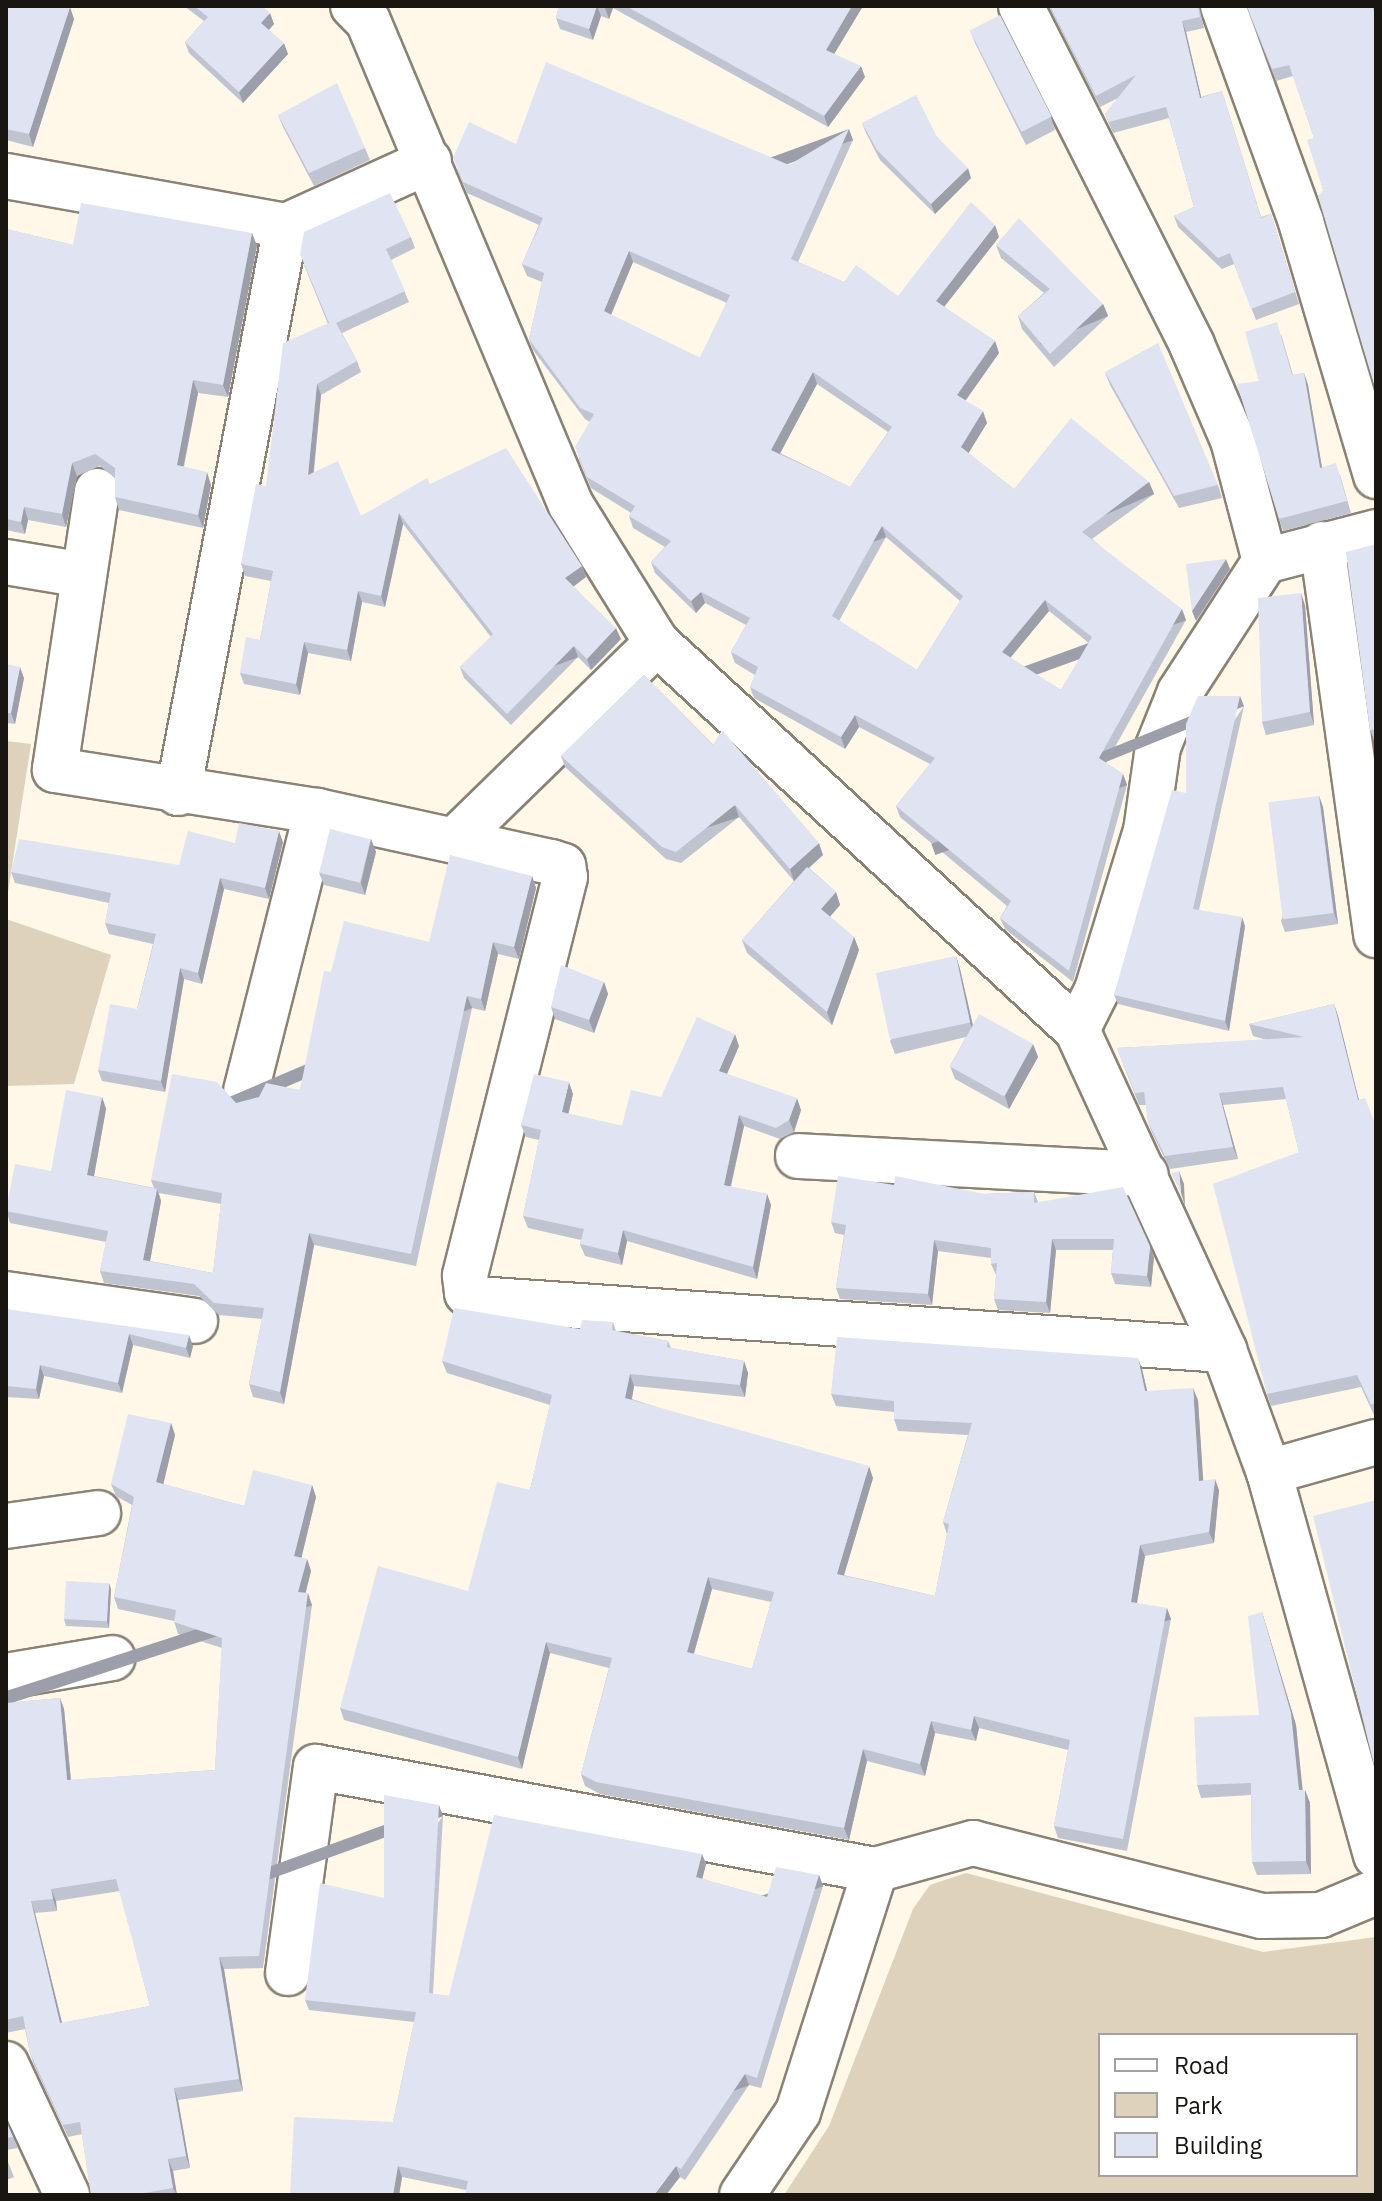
<!DOCTYPE html>
<style>
body{margin:0}
#map{position:relative;width:1382px;height:2201px;overflow:hidden;background:#fff7e8;font-family:"IBM Plex Sans",sans-serif}
div>[style]{position:absolute}
.green>*{inset:0;background:#ded2bc}
.roads{filter:drop-shadow(2px 0 #8a8375) drop-shadow(-2px 0 #8a8375) drop-shadow(0 2px #8a8375) drop-shadow(0 -2px #8a8375)}
.minor>*{height:44px;margin:-22px;padding:0 22px;transform-origin:22px;border-radius:22px;background:#fff}
.tertiary>*{height:44px;margin:-22px;padding:0 22px;transform-origin:22px;border-radius:22px;background:#fff}
.wall>*{inset:0;background:#c0c3d0}
.shaded-wall>*{inset:0;background:#9c9fa9;transform-origin:0 0}
.building>*{inset:0;background:#dfe3f2;transform-origin:0 0}
span{translate:-50% -50%;white-space:nowrap;text-align:center;line-height:1.15;-webkit-text-stroke:7px #fff;paint-order:stroke}
.frame{position:absolute;inset:0;border:8px solid #191611;pointer-events:none}
.legend{position:absolute;left:1098px;top:2033px;width:260px;height:144px;box-sizing:border-box;background:#fff;border:2px solid #a3a2a0;margin:0;padding:10px 14px;list-style:none;font-size:24px;color:#191611}
.legend li{display:flex;align-items:center;gap:16px;height:40px}
.legend b{width:40px;border:2px solid #a3a2a0}
</style>
<div id="map">
<div class="green">
<div style="clip-path:polygon(6px 741px,31px 744px,6px 905px)"></div>
<div style="clip-path:polygon(6px 919px,111px 955px,74px 1084px,6px 1086px)"></div>
<div style="clip-path:polygon(evenodd,966px 1873px,1263px 1952px,1376px 1937px,1376px 2195px,784px 2195px,829px 2126px,913px 1909px,930px 1885px,966px 1873px,1100px 2035px,1356px 2035px,1356px 2175px,1100px 2175px,1100px 2035px)"></div>
</div>
<div class="roads">
<div class="minor">
<div style="left:353px;top:6px;width:21px;rotate:45deg"></div>
<div style="left:368px;top:21px;width:525px;rotate:67.25deg"></div>
<div style="left:571px;top:505px;width:163px;rotate:58.1deg"></div>
<div style="left:657px;top:643px;width:571px;rotate:42.66deg"></div>
<div style="left:1077px;top:1030px;width:352px;rotate:65.3deg"></div>
<div style="left:1224px;top:1350px;width:130px;rotate:69.8deg"></div>
<div style="left:1269px;top:1472px;width:398px;rotate:74.4deg"></div>
<div style="left:1021px;top:6px;width:380px;rotate:63.2deg"></div>
<div style="left:1192px;top:345px;width:103px;rotate:66.7deg"></div>
<div style="left:1233px;top:440px;width:125px;rotate:75.2deg"></div>
<div style="left:1223px;top:6px;width:230px;rotate:70.1deg"></div>
<div style="left:1301px;top:222px;width:265px;rotate:73.5deg"></div>
<div style="left:6px;top:176px;width:284px;rotate:10.1deg"></div>
<div style="left:286px;top:226px;width:157px;rotate:-24.4deg"></div>
<div style="left:97px;top:491px;width:282px;rotate:98.6deg"></div>
<div style="left:55px;top:770px;width:265px;rotate:8.9deg"></div>
<div style="left:1322px;top:544px;width:395px;rotate:82.1deg"></div>
<div style="left:6px;top:562px;width:79px;rotate:9.5deg"></div>
<div style="left:178px;top:793px;width:577px;rotate:-79.22deg"></div>
<div style="left:455px;top:840px;width:282px;rotate:-44.3deg"></div>
<div style="left:1077px;top:1030px;width:45px;rotate:-63.4deg"></div>
<div style="left:1097px;top:990px;width:166px;rotate:-72.9deg"></div>
<div style="left:1146px;top:831px;width:85px;rotate:-81.9deg"></div>
<div style="left:1158px;top:747px;width:59px;rotate:-68.2deg"></div>
<div style="left:1180px;top:692px;width:156px;rotate:-57deg"></div>
<div style="left:1265px;top:561px;width:115px;rotate:-14.6deg"></div>
<div style="left:246px;top:1091px;width:289px;rotate:-75.8deg"></div>
<div style="left:317px;top:811px;width:239px;rotate:12.3deg"></div>
<div style="left:551px;top:862px;width:13px;rotate:18deg"></div>
<div style="left:563px;top:866px;width:11px;rotate:80deg"></div>
<div style="left:565px;top:877px;width:411px;rotate:104.1deg"></div>
<div style="left:465px;top:1276px;width:17px;rotate:83deg"></div>
<div style="left:467px;top:1293px;width:12px;rotate:31deg"></div>
<div style="left:477px;top:1299px;width:749px;rotate:3.91deg"></div>
<div style="left:798px;top:1156px;width:348px;rotate:3deg"></div>
<div style="left:6px;top:1294px;width:191px;rotate:8.1deg"></div>
<div style="left:1269px;top:1472px;width:111px;rotate:-15.7deg"></div>
<div style="left:6px;top:1526px;width:93px;rotate:-8deg"></div>
<div style="left:6px;top:1676px;width:108px;rotate:-9.6deg"></div>
<div style="left:288px;top:1973px;width:208px;rotate:-82.3deg"></div>
<div style="left:316px;top:1767px;width:568px;rotate:10.44deg"></div>
<div style="left:742px;top:2195px;width:100px;rotate:-56deg"></div>
<div style="left:798px;top:2112px;width:254px;rotate:-72.3deg"></div>
<div style="left:875px;top:1870px;width:102px;rotate:-15.4deg"></div>
<div style="left:973px;top:1843px;width:298px;rotate:14.2deg"></div>
<div style="left:1262px;top:1916px;width:59px;rotate:-1deg"></div>
<div style="left:1321px;top:1915px;width:60px;rotate:-22.7deg"></div>
</div>
<div class="tertiary">
<div style="left:6px;top:2064px;width:145px;rotate:65deg"></div>
</div>
</div>
<div class="wall">
<div style="clip-path:polygon(6px 6px,74px 19px,33px 147px,6px 140px)"></div>
<div style="clip-path:polygon(184px 6px,262px 6px,274px 24px,269px 30px,288px 54px,243px 103px,189px 53px,185px 42px,204px 21px)"></div>
<div style="clip-path:polygon(559px 6px,863px 6px,834px 54px,865px 77px,828px 127px,613px 8px,609px 19px,601px 16px,593px 40px,560px 29px,556px 18px)"></div>
<div style="clip-path:polygon(1049px 6px,1199px 6px,1204px 28px,1186px 32px,1201px 97px,1222px 91px,1261px 217px,1271px 214px,1299px 304px,1256px 320px,1234px 264px,1222px 269px,1178px 227px,1174px 216px,1194px 207px,1169px 118px,1113px 133px,1105px 114px,1118px 98px,1100px 107px)"></div>
<div style="clip-path:polygon(1246px 6px,1373px 6px,1376px 16px,1376px 391px,1323px 190px,1314px 138px,1293px 76px,1276px 81px)"></div>
<div style="clip-path:polygon(970px 30px,1051px 117px,1055px 130px,1026px 145px,975px 43px)"></div>
<div style="clip-path:polygon(278px 115px,365px 148px,370px 160px,314px 186px,283px 127px)"></div>
<div style="clip-path:polygon(862px 123px,937px 137px,971px 178px,935px 214px,880px 160px,866px 133px)"></div>
<div style="clip-path:polygon(evenodd,853px 140px,798px 262px,844px 282px,898px 296px,999px 237px,944px 307px,995px 341px,999px 353px,965px 401px,987px 423px,968px 453px,1014px 489px,1149px 482px,1154px 494px,1092px 539px,1186px 620px,1106px 763px,1123px 774px,1127px 785px,1073px 982px,1005px 929px,1000px 918px,1007px 906px,900px 817px,896px 806px,930px 764px,859px 727px,845px 749px,754px 698px,750px 687px,755px 675px,735px 663px,731px 652px,746px 625px,705px 603px,696px 613px,655px 573px,651px 562px,665px 547px,633px 528px,629px 516px,631px 513px,591px 488px,579px 459px,590px 422px,585px 419px,533px 350px,529px 339px,542px 282px,527px 276px,522px 264px,539px 225px,467px 193px,457px 169px,516px 144px,789px 165px,853px 140px,633px 262px,727px 303px,700px 358px,611px 315px,633px 262px,853px 140px,817px 384px,888px 432px,850px 487px,780px 453px,817px 384px,853px 140px,886px 537px,960px 601px,917px 670px,839px 621px,886px 537px,853px 140px,1049px 611px,1089px 643px,1061px 690px,1010px 658px,1049px 611px)"></div>
<div style="clip-path:polygon(6px 229px,73px 245px,252px 233px,257px 246px,228px 397px,198px 393px,184px 467px,211px 485px,203px 528px,119px 510px,115px 497px,115px 478px,100px 466px,77px 476px,66px 527px,28px 520px,25px 534px,6px 530px)"></div>
<div style="clip-path:polygon(411px 237px,415px 248px,391px 260px,409px 302px,342px 333px,357px 361px,361px 372px,321px 395px,314px 472px,361px 516px,430px 484px,582px 566px,586px 577px,573px 586px,621px 639px,591px 670px,578px 657px,511px 725px,464px 678px,460px 667px,491px 637px,403px 524px,385px 607px,362px 602px,351px 661px,308px 653px,300px 695px,244px 684px,240px 673px,260px 640px,271px 581px,245px 576px,241px 564px,266px 486px,328px 324px,304px 265px)"></div>
<div style="clip-path:polygon(996px 245px,1103px 304px,1108px 316px,1054px 367px,1022px 329px,1018px 316px,1044px 293px,1001px 258px)"></div>
<div style="clip-path:polygon(1281px 334px,1293px 375px,1304px 373px,1308px 385px,1322px 467px,1340px 475px,1351px 513px,1283px 531px,1279px 519px,1259px 381px)"></div>
<div style="clip-path:polygon(1105px 372px,1218px 485px,1222px 498px,1179px 508px,1110px 385px)"></div>
<div style="clip-path:polygon(1376px 544px,1376px 742px,1375px 742px,1370px 730px)"></div>
<div style="clip-path:polygon(1305px 605px,1314px 725px,1266px 735px,1262px 722px)"></div>
<div style="clip-path:polygon(6px 664px,24px 678px,15px 724px,6px 723px)"></div>
<div style="clip-path:polygon(644px 675px,823px 855px,809px 868px,836px 892px,840px 905px,830px 917px,854px 937px,859px 950px,832px 1025px,747px 953px,742px 940px,794px 881px,739px 817px,681px 863px,666px 859px,565px 767px,561px 756px)"></div>
<div style="clip-path:polygon(1244px 706px,1199px 910px,1245px 926px,1229px 1031px,1118px 1004px,1114px 995px,1186px 793px)"></div>
<div style="clip-path:polygon(1319px 796px,1323px 807px,1338px 924px,1285px 932px,1281px 921px)"></div>
<div style="clip-path:polygon(371px 839px,376px 852px,365px 895px,324px 885px,319px 873px)"></div>
<div style="clip-path:polygon(283px 842px,269px 899px,224px 889px,202px 984px,184px 979px,165px 1092px,102px 1081px,98px 1070px,137px 1009px,153px 944px,109px 934px,105px 923px,109px 903px,15px 883px,11px 872px,179px 865px,235px 843px)"></div>
<div style="clip-path:polygon(evenodd,532px 876px,536px 888px,519px 959px,498px 954px,485px 1011px,472px 1008px,416px 1266px,314px 1245px,284px 1404px,253px 1397px,249px 1384px,262px 1319px,219px 1315px,199px 1296px,104px 1283px,100px 1271px,106px 1242px,10px 1223px,6px 1209px,51px 1171px,102px 1097px,106px 1109px,94px 1176px,154px 1188px,151px 1180px,236px 1103px,300px 1090px,331px 972px,429px 942px,532px 876px,159px 1193px,221px 1204px,213px 1273px,150px 1261px,161px 1201px,159px 1193px)"></div>
<div style="clip-path:polygon(956px 956px,960px 969px,973px 1025px,1033px 1044px,1038px 1057px,1009px 1109px,955px 1079px,950px 1066px,966px 1037px,895px 1054px,890px 1041px)"></div>
<div style="clip-path:polygon(604px 982px,608px 994px,594px 1033px,555px 1019px,551px 1007px)"></div>
<div style="clip-path:polygon(1334px 1004px,1338px 1016px,1359px 1100px,1376px 1126px,1376px 1417px,1375px 1417px,1361px 1387px,1271px 1406px,1267px 1394px,1299px 1152px,1286px 1099px,1223px 1105px,1238px 1159px,1170px 1169px,1153px 1135px,1148px 1122px,1146px 1105px,1139px 1105px,1117px 1048px,1267px 1040px,1253px 1036px,1249px 1024px)"></div>
<div style="clip-path:polygon(739px 1046px,727px 1074px,801px 1110px,794px 1132px,780px 1139px,744px 1126px,731px 1187px,767px 1194px,771px 1205px,757px 1279px,627px 1241px,622px 1265px,585px 1256px,580px 1244px,581px 1240px,528px 1228px,523px 1216px,539px 1140px,526px 1137px,521px 1125px,573px 1094px,568px 1114px,622px 1126px,661px 1097px)"></div>
<div style="clip-path:polygon(894px 1185px,984px 1194px,1034px 1192px,1038px 1202px,1154px 1257px,1151px 1287px,1115px 1284px,1111px 1273px,1113px 1250px,1056px 1250px,1050px 1313px,998px 1310px,994px 1299px,996px 1275px,991px 1264px,991px 1258px,938px 1251px,932px 1305px,840px 1299px,836px 1288px,844px 1235px,835px 1233px,831px 1222px)"></div>
<div style="clip-path:polygon(6px 1309px,193px 1346px,190px 1358px,133px 1345px,122px 1393px,44px 1376px,39px 1399px,6px 1397px)"></div>
<div style="clip-path:polygon(evenodd,613px 1322px,616px 1331px,668px 1341px,671px 1348px,744px 1361px,748px 1373px,745px 1397px,634px 1386px,632px 1399px,873px 1478px,844px 1575px,935px 1596px,947px 1534px,943px 1522px,968px 1435px,898px 1431px,894px 1419px,894px 1412px,836px 1406px,831px 1394px,1142px 1369px,1147px 1391px,1198px 1400px,1203px 1481px,1219px 1490px,1214px 1543px,1145px 1556px,1137px 1603px,1171px 1619px,1127px 1851px,1058px 1838px,1054px 1826px,1068px 1750px,979px 1728px,976px 1741px,935px 1733px,925px 1776px,867px 1761px,849px 1840px,600px 1794px,585px 1786px,581px 1774px,609px 1668px,550px 1653px,522px 1769px,344px 1720px,340px 1708px,468px 1591px,530px 1490px,550px 1405px,447px 1373px,442px 1361px,613px 1322px,712px 1589px,771px 1602px,752px 1669px,694px 1654px,712px 1589px)"></div>
<div style="clip-path:polygon(evenodd,171px 1423px,175px 1435px,163px 1484px,244px 1506px,312px 1485px,316px 1497px,301px 1558px,307px 1559px,311px 1571px,305px 1593px,312px 1605px,263px 1968px,224px 1969px,243px 2091px,178px 2100px,190px 2168px,173px 2171px,177px 2195px,91px 2195px,82px 2134px,68px 2137px,34px 2065px,30px 2053px,25px 2029px,6px 2033px,6px 1703px,60px 1698px,64px 1709px,71px 1780px,215px 1770px,222px 1648px,178px 1634px,174px 1621px,118px 1609px,114px 1597px,132px 1505px,116px 1496px,111px 1484px,171px 1423px,120px 1891px,150px 2006px,62px 2023px,35px 1913px,57px 1911px,56px 1901px,120px 1891px)"></div>
<div style="clip-path:polygon(111px 1589px,109px 1628px,66px 1626px,64px 1619px)"></div>
<div style="clip-path:polygon(1262px 1612px,1296px 1725px,1302px 1790px,1305px 1790px,1310px 1803px,1311px 1874px,1257px 1875px,1252px 1862px,1251px 1795px,1201px 1798px,1197px 1785px,1259px 1715px)"></div>
<div style="clip-path:polygon(443px 1816px,433px 1994px,449px 1996px,702px 1854px,706px 1864px,702px 1879px,767px 1897px,819px 1875px,823px 1886px,761px 2088px,749px 2085px,685px 2180px,680px 2177px,466px 2190px,402px 2177px,399px 2195px,290px 2195px,393px 2122px,414px 2022px,309px 2010px,305px 2000px,384px 1898px)"></div>
<div style="clip-path:polygon(6px 2121px,18px 2148px,6px 2150px)"></div>
<div style="clip-path:polygon(6px 2157px,14px 2177px,6px 2180px)"></div>
</div>
<div class="shaded-wall">
<div style="clip-path:polygon(597px 6px,601px 16px,593px 40px,589px 29px)"></div>
<div style="clip-path:polygon(606px 6px,613px 6px,613px 8px,609px 19px,605px 8px)"></div>
<div style="clip-path:polygon(852px 6px,863px 6px,830px 61px,826px 50px)"></div>
<div style="clip-path:polygon(70px 7px,74px 19px,33px 147px,29px 134px)"></div>
<div style="clip-path:polygon(270px 13px,274px 24px,265px 34px,261px 23px)"></div>
<div style="clip-path:polygon(1182px 21px,1186px 32px,1204px 109px,1200px 98px)"></div>
<div style="clip-path:polygon(284px 43px,288px 54px,243px 103px,239px 92px)"></div>
<div style="clip-path:polygon(861px 66px,865px 77px,828px 127px,824px 116px)"></div>
<div style="left:849px;top:129px;width:12px;height:142px;rotate:70deg"></div>
<div style="clip-path:polygon(968px 168px,971px 178px,935px 214px,931px 204px)"></div>
<div style="clip-path:polygon(995px 225px,999px 237px,940px 312px,936px 301px)"></div>
<div style="clip-path:polygon(252px 233px,257px 246px,228px 397px,223px 385px)"></div>
<div style="clip-path:polygon(629px 251px,633px 262px,608px 322px,604px 311px)"></div>
<div style="left:1103px;top:304px;width:13px;height:73px;rotate:67deg"></div>
<div style="clip-path:polygon(995px 341px,999px 353px,961px 407px,957px 395px)"></div>
<div style="clip-path:polygon(813px 372px,817px 384px,776px 461px,771px 450px)"></div>
<div style="clip-path:polygon(1304px 373px,1308px 385px,1324px 480px,1320px 468px)"></div>
<div style="clip-path:polygon(193px 380px,198px 393px,181px 478px,177px 465px)"></div>
<div style="clip-path:polygon(317px 384px,321px 395px,312px 486px,308px 475px)"></div>
<div style="clip-path:polygon(983px 411px,987px 423px,965px 459px,961px 447px)"></div>
<div style="clip-path:polygon(72px 463px,77px 476px,66px 527px,62px 514px)"></div>
<div style="clip-path:polygon(207px 472px,211px 485px,203px 528px,198px 515px)"></div>
<div style="left:1149px;top:482px;width:13px;height:84px;rotate:67deg"></div>
<div style="clip-path:polygon(24px 507px,28px 520px,25px 534px,21px 522px)"></div>
<div style="clip-path:polygon(399px 513px,403px 524px,385px 607px,381px 596px)"></div>
<div style="left:882px;top:526px;width:12px;height:103px;rotate:70deg"></div>
<div style="clip-path:polygon(1226px 559px,1230px 569px,1196px 621px,1192px 611px)"></div>
<div style="clip-path:polygon(582px 566px,586px 577px,569px 590px,565px 578px)"></div>
<div style="clip-path:polygon(358px 591px,362px 602px,351px 661px,347px 650px)"></div>
<div style="clip-path:polygon(701px 592px,705px 603px,696px 613px,691px 601px)"></div>
<div style="clip-path:polygon(1301px 593px,1305px 605px,1314px 725px,1310px 712px)"></div>
<div style="clip-path:polygon(1045px 600px,1049px 611px,1006px 663px,1002px 652px)"></div>
<div style="left:1182px;top:609px;width:12px;height:171px;rotate:70deg"></div>
<div style="clip-path:polygon(616px 628px,621px 639px,591px 670px,587px 659px)"></div>
<div style="clip-path:polygon(304px 642px,308px 653px,300px 695px,296px 684px)"></div>
<div style="left:574px;top:646px;width:12px;height:95px;rotate:70deg"></div>
<div style="clip-path:polygon(20px 667px,24px 678px,15px 724px,11px 713px)"></div>
<div style="left:1240px;top:696px;width:11px;height:218px;rotate:68deg"></div>
<div style="clip-path:polygon(855px 715px,859px 727px,845px 749px,841px 737px)"></div>
<div style="left:1123px;top:774px;width:12px;height:204px;rotate:70deg"></div>
<div style="clip-path:polygon(1319px 796px,1323px 807px,1338px 924px,1334px 913px)"></div>
<div style="left:735px;top:805px;width:13px;height:75px;rotate:72deg"></div>
<div style="clip-path:polygon(279px 831px,283px 842px,269px 899px,265px 888px)"></div>
<div style="clip-path:polygon(371px 839px,376px 852px,365px 895px,361px 883px)"></div>
<div style="clip-path:polygon(819px 843px,823px 855px,794px 881px,790px 869px)"></div>
<div style="clip-path:polygon(532px 876px,536px 888px,519px 959px,514px 947px)"></div>
<div style="clip-path:polygon(220px 878px,224px 889px,202px 984px,198px 973px)"></div>
<div style="clip-path:polygon(836px 892px,840px 905px,825px 922px,821px 909px)"></div>
<div style="clip-path:polygon(1242px 917px,1245px 926px,1229px 1031px,1225px 1021px)"></div>
<div style="clip-path:polygon(854px 937px,859px 950px,832px 1025px,827px 1012px)"></div>
<div style="clip-path:polygon(493px 942px,498px 954px,485px 1011px,481px 999px)"></div>
<div style="clip-path:polygon(956px 956px,960px 969px,975px 1035px,970px 1023px)"></div>
<div style="clip-path:polygon(180px 968px,184px 979px,165px 1092px,161px 1081px)"></div>
<div style="clip-path:polygon(604px 982px,608px 994px,594px 1033px,589px 1020px)"></div>
<div style="left:467px;top:996px;width:13px;height:264px;rotate:67deg"></div>
<div style="clip-path:polygon(1334px 1004px,1338px 1016px,1362px 1113px,1358px 1100px)"></div>
<div style="clip-path:polygon(735px 1034px,739px 1046px,723px 1083px,719px 1071px)"></div>
<div style="clip-path:polygon(1033px 1044px,1038px 1057px,1009px 1109px,1005px 1096px)"></div>
<div style="clip-path:polygon(569px 1082px,573px 1094px,566px 1124px,562px 1112px)"></div>
<div style="clip-path:polygon(1219px 1093px,1223px 1105px,1238px 1159px,1233px 1147px)"></div>
<div style="clip-path:polygon(102px 1097px,106px 1109px,92px 1187px,87px 1175px)"></div>
<div style="clip-path:polygon(797px 1098px,801px 1110px,794px 1132px,789px 1120px)"></div>
<div style="clip-path:polygon(739px 1115px,744px 1126px,728px 1197px,724px 1185px)"></div>
<div style="clip-path:polygon(1179px 1171px,1184px 1184px,1185px 1206px,1181px 1193px)"></div>
<div style="clip-path:polygon(157px 1189px,161px 1201px,148px 1272px,143px 1260px)"></div>
<div style="clip-path:polygon(767px 1194px,771px 1205px,757px 1279px,753px 1267px)"></div>
<div style="clip-path:polygon(623px 1230px,627px 1241px,622px 1265px,618px 1253px)"></div>
<div style="clip-path:polygon(309px 1233px,314px 1245px,284px 1404px,280px 1392px)"></div>
<div style="clip-path:polygon(1052px 1239px,1056px 1250px,1050px 1313px,1046px 1302px)"></div>
<div style="clip-path:polygon(934px 1240px,938px 1251px,932px 1305px,928px 1294px)"></div>
<div style="clip-path:polygon(1150px 1246px,1154px 1257px,1151px 1287px,1147px 1276px)"></div>
<div style="clip-path:polygon(129px 1334px,133px 1345px,122px 1393px,118px 1383px)"></div>
<div style="clip-path:polygon(189px 1335px,193px 1346px,190px 1358px,186px 1348px)"></div>
<div style="clip-path:polygon(1138px 1358px,1142px 1369px,1150px 1403px,1145px 1391px)"></div>
<div style="clip-path:polygon(744px 1361px,748px 1373px,745px 1397px,740px 1385px)"></div>
<div style="clip-path:polygon(40px 1365px,44px 1376px,39px 1399px,36px 1389px)"></div>
<div style="clip-path:polygon(630px 1374px,634px 1386px,630px 1409px,625px 1398px)"></div>
<div style="clip-path:polygon(1193px 1388px,1198px 1400px,1204px 1493px,1199px 1481px)"></div>
<div style="clip-path:polygon(171px 1423px,175px 1435px,161px 1494px,156px 1482px)"></div>
<div style="clip-path:polygon(869px 1466px,873px 1478px,841px 1585px,837px 1574px)"></div>
<div style="clip-path:polygon(1215px 1479px,1219px 1490px,1214px 1543px,1209px 1532px)"></div>
<div style="clip-path:polygon(312px 1485px,316px 1497px,299px 1568px,294px 1556px)"></div>
<div style="clip-path:polygon(1140px 1545px,1145px 1556px,1135px 1614px,1131px 1602px)"></div>
<div style="clip-path:polygon(307px 1559px,311px 1571px,303px 1604px,298px 1592px)"></div>
<div style="clip-path:polygon(708px 1577px,712px 1589px,691px 1663px,687px 1652px)"></div>
<div style="clip-path:polygon(109px 1583px,111px 1589px,109px 1628px,107px 1621px)"></div>
<div style="left:308px;top:1593px;width:13px;height:366px;rotate:72deg"></div>
<div style="left:1167px;top:1608px;width:12px;height:235px;rotate:70deg"></div>
<div style="clip-path:polygon(1262px 1612px,1296px 1725px,1304px 1803px,1299px 1790px)"></div>
<div style="clip-path:polygon(546px 1642px,550px 1653px,522px 1769px,518px 1757px)"></div>
<div style="clip-path:polygon(60px 1698px,64px 1709px,72px 1792px,67px 1780px)"></div>
<div style="clip-path:polygon(974px 1716px,979px 1728px,976px 1741px,971px 1730px)"></div>
<div style="clip-path:polygon(931px 1721px,935px 1733px,925px 1776px,920px 1764px)"></div>
<div style="clip-path:polygon(863px 1749px,867px 1761px,849px 1840px,844px 1828px)"></div>
<div style="clip-path:polygon(1305px 1790px,1310px 1803px,1311px 1874px,1306px 1861px)"></div>
<div style="left:439px;top:1805px;width:12px;height:188px;rotate:70deg"></div>
<div style="clip-path:polygon(702px 1854px,706px 1864px,700px 1888px,696px 1877px)"></div>
<div style="left:819px;top:1875px;width:12px;height:212px;rotate:70deg"></div>
<div style="clip-path:polygon(51px 1889px,56px 1901px,57px 1911px,53px 1899px)"></div>
<div style="clip-path:polygon(31px 1901px,35px 1913px,65px 2035px,60px 2023px)"></div>
<div style="clip-path:polygon(219px 1957px,224px 1969px,243px 2091px,239px 2079px)"></div>
<div style="left:745px;top:2074px;width:12px;height:115px;rotate:70deg"></div>
<div style="clip-path:polygon(174px 2088px,178px 2100px,190px 2168px,186px 2156px)"></div>
<div style="clip-path:polygon(168px 2159px,173px 2171px,177px 2195px,173px 2188px)"></div>
<div style="clip-path:polygon(398px 2166px,402px 2177px,399px 2195px,393px 2195px)"></div>
<div style="clip-path:polygon(676px 2166px,680px 2177px,666px 2195px,654px 2195px)"></div>
</div>
<div class="building">
<div style="clip-path:polygon(6px 6px,70px 7px,29px 134px,6px 129px)"></div>
<div style="clip-path:polygon(194px 6px,262px 6px,270px 13px,261px 23px,284px 43px,239px 92px,185px 42px,208px 17px)"></div>
<div style="clip-path:polygon(559px 6px,597px 6px,589px 29px,556px 18px)"></div>
<div style="clip-path:polygon(626px 6px,852px 6px,826px 50px,861px 66px,824px 116px)"></div>
<div style="clip-path:polygon(1050px 6px,1198px 6px,1200px 17px,1182px 21px,1200px 98px,1222px 91px,1261px 218px,1271px 214px,1295px 292px,1251px 309px,1230px 253px,1218px 258px,1174px 216px,1194px 207px,1166px 107px,1109px 122px,1105px 114px,1136px 75px,1096px 96px)"></div>
<div style="clip-path:polygon(1247px 6px,1372px 6px,1376px 18px,1376px 391px,1318px 196px,1323px 190px,1307px 140px,1314px 138px,1289px 65px,1272px 69px)"></div>
<div style="left:1000px;top:15px;width:114px;height:34px;rotate:63deg"></div>
<div style="clip-path:polygon(evenodd,546px 62px,789px 165px,849px 129px,791px 259px,844px 282px,856px 265px,898px 296px,971px 202px,995px 225px,936px 301px,995px 341px,957px 395px,983px 411px,961px 447px,1014px 489px,1071px 418px,1149px 482px,1082px 532px,1182px 609px,1099px 758px,1123px 774px,1069px 971px,1000px 918px,1011px 901px,896px 806px,935px 758px,855px 715px,841px 737px,750px 687px,758px 667px,731px 652px,750px 618px,701px 592px,691px 601px,651px 562px,671px 541px,629px 516px,635px 506px,587px 477px,575px 447px,594px 414px,580px 408px,529px 339px,544px 273px,522px 264px,543px 218px,463px 182px,453px 158px,469px 122px,516px 144px,546px 62px,629px 251px,730px 295px,700px 358px,604px 311px,629px 251px,546px 62px,813px 372px,892px 427px,850px 487px,771px 450px,813px 372px,546px 62px,882px 526px,963px 596px,917px 670px,832px 616px,882px 526px,546px 62px,1045px 600px,1092px 637px,1061px 690px,1002px 652px,1045px 600px)"></div>
<div style="clip-path:polygon(337px 83px,365px 148px,309px 173px,278px 115px)"></div>
<div style="clip-path:polygon(916px 95px,937px 137px,968px 168px,931px 204px,877px 150px,862px 123px)"></div>
<div style="clip-path:polygon(390px 193px,411px 237px,386px 249px,405px 291px,336px 323px,357px 361px,317px 384px,308px 475px,338px 461px,361px 516px,427px 478px,430px 484px,506px 448px,582px 566px,565px 578px,616px 628px,587px 659px,574px 646px,507px 714px,460px 667px,493px 634px,399px 513px,381px 596px,358px 591px,347px 650px,304px 642px,296px 684px,240px 673px,246px 637px,260px 640px,273px 571px,241px 564px,256px 484px,266px 486px,283px 343px,329px 323px,300px 254px,304px 232px)"></div>
<div style="clip-path:polygon(81px 203px,252px 233px,223px 385px,193px 380px,177px 465px,207px 472px,198px 515px,115px 497px,115px 468px,95px 454px,72px 463px,62px 514px,24px 507px,21px 522px,6px 519px,6px 229px,73px 245px)"></div>
<div style="clip-path:polygon(1019px 218px,1103px 304px,1050px 354px,1018px 316px,1050px 289px,996px 245px)"></div>
<div style="clip-path:polygon(1277px 322px,1292px 375px,1304px 373px,1320px 468px,1336px 463px,1347px 501px,1279px 519px,1237px 384px,1259px 381px,1245px 332px)"></div>
<div style="clip-path:polygon(1158px 343px,1218px 485px,1174px 496px,1105px 372px)"></div>
<div style="clip-path:polygon(1376px 544px,1376px 730px,1376px 729px,1370px 730px,1346px 552px)"></div>
<div style="clip-path:polygon(1226px 559px,1192px 611px,1186px 564px)"></div>
<div style="clip-path:polygon(1301px 593px,1310px 712px,1262px 722px,1258px 598px)"></div>
<div style="clip-path:polygon(6px 664px,20px 667px,11px 713px,6px 713px)"></div>
<div style="clip-path:polygon(644px 675px,713px 745px,722px 730px,819px 843px,790px 869px,735px 805px,676px 852px,662px 847px,561px 756px)"></div>
<div style="clip-path:polygon(1198px 696px,1240px 696px,1193px 909px,1242px 917px,1225px 1021px,1114px 995px,1172px 790px,1186px 793px,1186px 724px)"></div>
<div style="left:1319px;top:796px;width:118px;height:51px;rotate:83deg"></div>
<div style="clip-path:polygon(239px 823px,279px 831px,265px 888px,220px 878px,198px 973px,180px 968px,161px 1081px,98px 1070px,110px 1004px,137px 1009px,156px 934px,105px 923px,111px 893px,11px 872px,19px 839px,179px 865px,188px 831px,235px 843px)"></div>
<div style="left:330px;top:829px;width:42px;height:45px;rotate:14deg"></div>
<div style="clip-path:polygon(450px 855px,532px 876px,514px 947px,493px 942px,481px 999px,467px 996px,411px 1254px,309px 1233px,280px 1392px,249px 1384px,264px 1308px,214px 1303px,194px 1284px,100px 1271px,108px 1231px,6px 1211px,15px 1164px,51px 1171px,66px 1090px,102px 1097px,87px 1175px,157px 1189px,143px 1260px,213px 1273px,222px 1193px,151px 1180px,172px 1074px,217px 1082px,236px 1103px,259px 1097px,266px 1083px,300px 1090px,324px 971px,331px 972px,344px 921px,429px 942px)"></div>
<div style="clip-path:polygon(807px 867px,836px 892px,821px 909px,854px 937px,827px 1012px,742px 940px)"></div>
<div style="left:956px;top:956px;width:68px;height:82px;rotate:78deg"></div>
<div style="clip-path:polygon(561px 965px,604px 982px,589px 1020px,551px 1007px)"></div>
<div style="clip-path:polygon(1334px 1004px,1358px 1100px,1365px 1098px,1376px 1126px,1376px 1402px,1371px 1405px,1357px 1375px,1267px 1394px,1213px 1184px,1299px 1152px,1283px 1087px,1219px 1093px,1233px 1147px,1165px 1156px,1148px 1122px,1144px 1092px,1135px 1093px,1117px 1048px,1304px 1037px,1249px 1024px)"></div>
<div style="left:979px;top:1014px;width:62px;height:60px;rotate:29deg"></div>
<div style="clip-path:polygon(697px 1017px,735px 1034px,719px 1071px,797px 1098px,789px 1120px,776px 1128px,739px 1115px,724px 1185px,767px 1194px,753px 1267px,623px 1230px,618px 1253px,580px 1244px,584px 1229px,523px 1216px,541px 1130px,521px 1125px,534px 1074px,569px 1082px,562px 1112px,622px 1126px,631px 1090px,661px 1097px)"></div>
<div style="clip-path:polygon(1179px 1171px,1181px 1193px,1171px 1173px)"></div>
<div style="clip-path:polygon(838px 1176px,894px 1185px,895px 1176px,984px 1194px,1034px 1192px,1034px 1203px,1123px 1187px,1150px 1246px,1147px 1276px,1111px 1273px,1114px 1239px,1052px 1239px,1046px 1302px,994px 1299px,997px 1263px,991px 1264px,991px 1248px,934px 1240px,928px 1294px,836px 1288px,846px 1225px,831px 1222px)"></div>
<div style="clip-path:polygon(evenodd,454px 1308px,580px 1329px,582px 1320px,613px 1322px,612px 1330px,668px 1341px,667px 1347px,744px 1361px,740px 1385px,630px 1374px,625px 1398px,869px 1466px,837px 1574px,935px 1596px,949px 1524px,943px 1522px,972px 1423px,894px 1419px,894px 1401px,831px 1394px,837px 1337px,1138px 1358px,1145px 1391px,1193px 1388px,1199px 1481px,1215px 1479px,1209px 1532px,1140px 1545px,1131px 1602px,1167px 1608px,1123px 1839px,1054px 1826px,1070px 1740px,974px 1716px,971px 1730px,931px 1721px,920px 1764px,863px 1749px,844px 1828px,596px 1782px,581px 1774px,612px 1658px,546px 1642px,518px 1757px,340px 1708px,378px 1566px,468px 1591px,497px 1482px,530px 1490px,552px 1395px,442px 1361px,454px 1308px,708px 1577px,774px 1592px,752px 1669px,687px 1652px,708px 1577px)"></div>
<div style="clip-path:polygon(6px 1309px,189px 1335px,186px 1348px,129px 1334px,118px 1383px,40px 1365px,36px 1389px,6px 1386px)"></div>
<div style="clip-path:polygon(evenodd,128px 1414px,171px 1423px,156px 1482px,244px 1506px,253px 1470px,312px 1485px,294px 1556px,307px 1559px,298px 1592px,308px 1593px,259px 1956px,219px 1957px,239px 2079px,174px 2088px,186px 2156px,168px 2159px,173px 2188px,133px 2195px,91px 2195px,80px 2122px,63px 2125px,30px 2053px,23px 2016px,6px 2020px,6px 1703px,60px 1698px,67px 1780px,215px 1770px,222px 1638px,174px 1622px,176px 1610px,114px 1597px,134px 1497px,111px 1484px,128px 1414px,116px 1879px,150px 2006px,60px 2023px,31px 1901px,53px 1899px,51px 1889px,116px 1879px)"></div>
<div style="clip-path:polygon(1376px 1500px,1376px 1773px,1313px 1516px)"></div>
<div style="left:66px;top:1581px;width:43px;height:38px;rotate:3deg"></div>
<div style="clip-path:polygon(1262px 1612px,1291px 1713px,1299px 1790px,1305px 1790px,1306px 1861px,1252px 1862px,1251px 1783px,1197px 1785px,1194px 1717px,1259px 1715px,1248px 1616px)"></div>
<div style="clip-path:polygon(384px 1795px,439px 1805px,429px 1993px,449px 1996px,494px 1815px,702px 1854px,696px 1877px,767px 1897px,776px 1867px,819px 1875px,757px 2078px,745px 2074px,681px 2169px,676px 2166px,654px 2195px,465px 2195px,468px 2181px,398px 2166px,393px 2195px,290px 2195px,294px 2117px,393px 2122px,416px 2012px,305px 2000px,320px 1883px,384px 1898px)"></div>
<div style="clip-path:polygon(6px 2121px,13px 2137px,6px 2138px)"></div>
</div>
<div class="frame"></div>
<ul class="legend">
<li><b style="height:10px;background:#fff"></b>Road</li>
<li><b style="height:22px;background:#ded2bc"></b>Park</li>
<li><b style="height:22px;background:#dfe3f2"></b>Building</li>
</ul>
</div>
